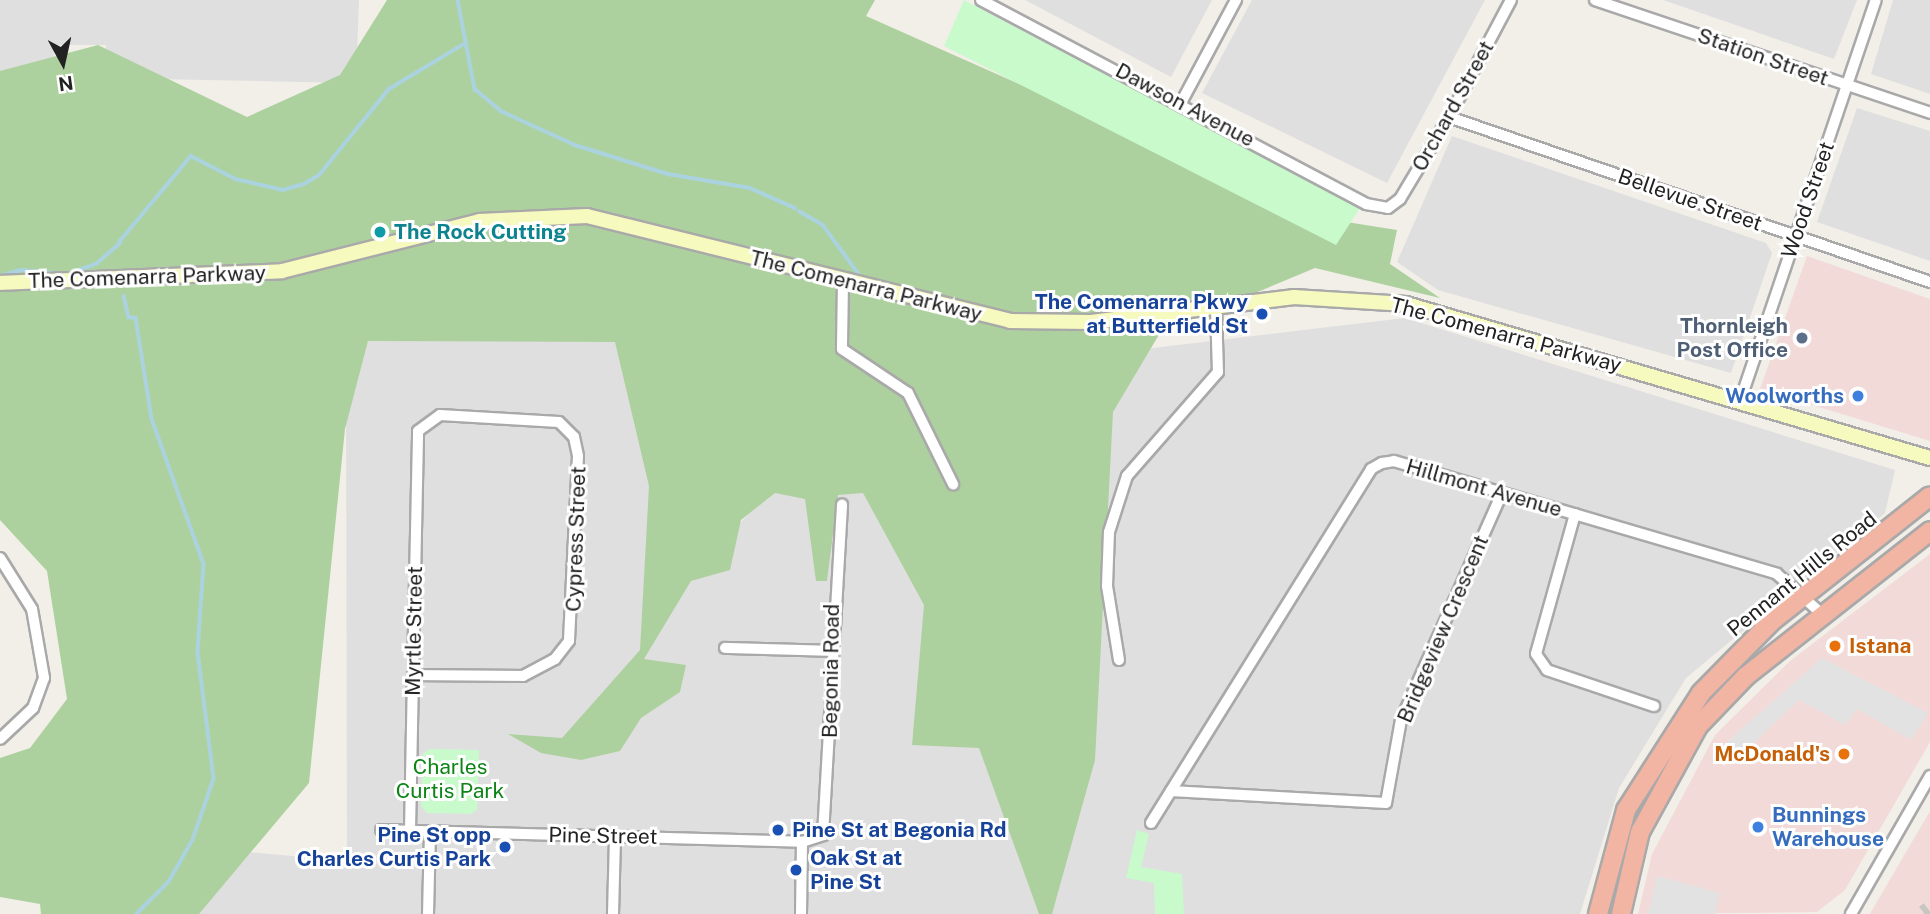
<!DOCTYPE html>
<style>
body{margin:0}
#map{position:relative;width:1930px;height:914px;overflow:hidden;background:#f2efe9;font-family:"Public Sans",sans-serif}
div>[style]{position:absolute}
.residential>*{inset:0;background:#e0dfdf}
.commercial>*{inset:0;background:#f2dad9}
.forest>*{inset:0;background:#add19e}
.park>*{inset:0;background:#c8facc}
.parking>*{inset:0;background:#e2e2e2}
.stream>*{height:3.5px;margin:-1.75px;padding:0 1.75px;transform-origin:1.75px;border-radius:1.75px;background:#aad3df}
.motorway-tunnel>*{height:19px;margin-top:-9.5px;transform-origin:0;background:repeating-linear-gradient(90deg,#c8c6c1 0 19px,transparent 0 29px)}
.roads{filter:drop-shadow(2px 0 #a9a9a9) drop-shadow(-2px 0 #a9a9a9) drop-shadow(0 2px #a9a9a9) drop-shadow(0 -2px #a9a9a9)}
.minor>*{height:10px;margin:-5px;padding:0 5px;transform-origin:5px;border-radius:5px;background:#fff}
.secondary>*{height:14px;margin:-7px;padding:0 7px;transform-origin:7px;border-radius:7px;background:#f7fabf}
.trunk>*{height:18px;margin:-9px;padding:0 9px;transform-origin:9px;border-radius:9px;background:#f2b4a3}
.dots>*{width:19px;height:19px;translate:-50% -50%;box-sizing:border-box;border:4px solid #fff;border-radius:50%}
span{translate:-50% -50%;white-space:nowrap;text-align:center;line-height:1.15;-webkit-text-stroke:6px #fff;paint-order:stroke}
.street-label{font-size:21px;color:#222}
.culture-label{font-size:21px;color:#0d838f;font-weight:700}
.left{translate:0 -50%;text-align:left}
.transit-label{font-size:21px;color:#164399;font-weight:700}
.right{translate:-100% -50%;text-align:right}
.service-label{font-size:21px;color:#4e5e75;font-weight:700}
.shop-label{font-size:21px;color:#366cbe;font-weight:700}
.food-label{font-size:21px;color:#c56008;font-weight:700}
.park-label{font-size:21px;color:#0c8416}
.north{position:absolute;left:28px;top:28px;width:70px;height:70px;-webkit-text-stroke:5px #fff;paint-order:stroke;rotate:172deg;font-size:19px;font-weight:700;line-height:28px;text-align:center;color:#222}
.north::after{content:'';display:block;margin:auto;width:24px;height:32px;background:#222;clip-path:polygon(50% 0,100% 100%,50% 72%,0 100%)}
</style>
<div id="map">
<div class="residential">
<div style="clip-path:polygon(0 0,359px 0,356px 83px,105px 78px,106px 45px,54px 45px,51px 247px,0 253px)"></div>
<div style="clip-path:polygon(1025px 0,1212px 0,1171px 77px)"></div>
<div style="clip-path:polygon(1252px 0,1485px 0,1387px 183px,1202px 93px)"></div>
<div style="clip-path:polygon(1663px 0,1857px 0,1834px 59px)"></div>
<div style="clip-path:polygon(1893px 0,1930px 0,1930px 94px,1871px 74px)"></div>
<div style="clip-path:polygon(1857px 108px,1930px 131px,1930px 261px,1817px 222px)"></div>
<div style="clip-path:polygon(1452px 136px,1766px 243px,1772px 253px,1731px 373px,1438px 290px,1397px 262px)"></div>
<div style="clip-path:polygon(1405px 318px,1895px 470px,1885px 513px,1686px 678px,1619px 788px,1580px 914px,154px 914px,227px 850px,347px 861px,346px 387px,365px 340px,626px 335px,673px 524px,647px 619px,772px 490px,1103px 354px)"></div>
</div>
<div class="commercial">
<div style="clip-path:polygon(1807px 256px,1930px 299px,1930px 441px,1760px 389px)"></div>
<div style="clip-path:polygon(1930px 554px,1930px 742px,1845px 890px,1817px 912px,1638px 914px,1652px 854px,1715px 735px,1790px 661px)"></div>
<div style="clip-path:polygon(1930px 811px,1930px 914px,1870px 914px,1871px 912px)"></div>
</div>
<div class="forest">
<div style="clip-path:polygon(387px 0,875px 0,866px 16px,1321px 218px,1397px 230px,1390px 264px,1440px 298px,1315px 268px,1160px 333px,1113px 412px,1095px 760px,1052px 914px,1039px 914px,979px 748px,912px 745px,924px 605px,863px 493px,838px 495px,827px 581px,816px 581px,805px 499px,775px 493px,741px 520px,730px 570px,691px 581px,644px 659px,686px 665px,680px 692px,641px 718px,620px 751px,581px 760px,541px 753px,508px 734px,562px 738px,640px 650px,649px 486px,615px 342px,368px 341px,345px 429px,309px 783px,199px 914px,41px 914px,40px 904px,0 897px,0 758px,30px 748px,67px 699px,47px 571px,0 520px,0 71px,98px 45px,247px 117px,340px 75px)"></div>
</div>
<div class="park">
<div style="clip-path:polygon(964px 0,1177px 112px,1360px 208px,1336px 245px,944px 46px)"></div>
<div style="clip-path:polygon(430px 749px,479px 750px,477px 810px,471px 814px,427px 813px,421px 806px,423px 753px)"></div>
<div style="clip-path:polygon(1137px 830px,1149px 834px,1141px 867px,1182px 874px,1184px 914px,1155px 914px,1154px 883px,1126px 878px)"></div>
</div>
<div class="parking">
<div style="clip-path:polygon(1822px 658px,1928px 713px,1911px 740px,1857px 709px,1845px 725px,1799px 700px,1743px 753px,1727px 742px)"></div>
<div style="clip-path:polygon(1657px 876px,1720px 893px,1715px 914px,1648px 914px)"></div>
</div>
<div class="stream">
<div style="left:458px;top:0;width:91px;rotate:79.2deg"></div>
<div style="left:475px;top:89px;width:34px;rotate:40deg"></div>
<div style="left:501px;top:111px;width:81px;rotate:24.7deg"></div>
<div style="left:575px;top:145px;width:97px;rotate:17.3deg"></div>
<div style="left:668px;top:174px;width:83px;rotate:9.7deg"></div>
<div style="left:750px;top:188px;width:49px;rotate:24deg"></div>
<div style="left:799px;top:211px;width:28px;rotate:30deg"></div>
<div style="left:823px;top:225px;width:61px;rotate:53.7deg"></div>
<div style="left:119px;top:242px;width:112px;rotate:-50.1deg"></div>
<div style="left:191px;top:156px;width:51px;rotate:27.1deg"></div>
<div style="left:236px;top:179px;width:48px;rotate:13.2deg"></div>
<div style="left:283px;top:190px;width:22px;rotate:-16deg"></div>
<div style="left:304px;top:184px;width:17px;rotate:-31deg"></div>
<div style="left:319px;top:175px;width:111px;rotate:-50.9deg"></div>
<div style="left:389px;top:89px;width:87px;rotate:-31deg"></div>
<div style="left:71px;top:273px;width:27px;rotate:-20deg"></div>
<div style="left:96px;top:264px;width:32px;rotate:-41deg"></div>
<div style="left:0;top:276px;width:22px;rotate:-16deg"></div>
<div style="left:21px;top:270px;width:42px;rotate:5.4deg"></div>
<div style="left:124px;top:296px;width:22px;rotate:77deg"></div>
<div style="left:129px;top:317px;width:7px;rotate:8deg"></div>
<div style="left:136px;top:318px;width:102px;rotate:81deg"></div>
<div style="left:152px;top:419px;width:154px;rotate:70.3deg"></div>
<div style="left:204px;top:564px;width:88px;rotate:93.9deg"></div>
<div style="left:198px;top:652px;width:128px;rotate:82.8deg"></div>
<div style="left:214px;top:779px;width:65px;rotate:109deg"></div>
<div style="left:193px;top:840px;width:48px;rotate:119.7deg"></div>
<div style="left:169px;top:882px;width:45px;rotate:135deg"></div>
</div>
<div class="motorway-tunnel">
<div style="left:1925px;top:914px;width:6px;rotate:-39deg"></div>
</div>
<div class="roads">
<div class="minor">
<div style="left:981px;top:0;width:436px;rotate:27.9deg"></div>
<div style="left:1366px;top:204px;width:22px;rotate:10deg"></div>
<div style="left:1388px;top:208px;width:15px;rotate:-37deg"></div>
<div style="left:1400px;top:199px;width:96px;rotate:-59.1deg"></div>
<div style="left:1449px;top:117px;width:132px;rotate:-62.1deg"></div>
<div style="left:1595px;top:0;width:354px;rotate:18.6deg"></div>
<div style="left:1182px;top:101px;width:115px;rotate:-61.9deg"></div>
<div style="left:1449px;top:117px;width:509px;rotate:18.93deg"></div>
<div style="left:843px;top:282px;width:67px;rotate:90.9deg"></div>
<div style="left:842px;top:349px;width:79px;rotate:33.7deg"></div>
<div style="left:908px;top:393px;width:102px;rotate:63.7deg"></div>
<div style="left:1740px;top:401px;width:423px;rotate:-71.3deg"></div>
<div style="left:1575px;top:514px;width:145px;rotate:105.6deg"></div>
<div style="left:1536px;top:654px;width:19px;rotate:55deg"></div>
<div style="left:1547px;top:670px;width:113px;rotate:18.6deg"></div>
<div style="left:0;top:558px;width:60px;rotate:57.9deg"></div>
<div style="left:32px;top:609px;width:70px;rotate:80.1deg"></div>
<div style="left:44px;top:678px;width:32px;rotate:110deg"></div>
<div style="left:33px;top:708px;width:45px;rotate:136.8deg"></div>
<div style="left:725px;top:648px;width:106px;rotate:1.6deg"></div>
<div style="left:1119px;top:660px;width:75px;rotate:-99.2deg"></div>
<div style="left:1107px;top:586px;width:54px;rotate:-87.9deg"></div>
<div style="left:1109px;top:532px;width:59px;rotate:-72.2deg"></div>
<div style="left:1127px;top:476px;width:138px;rotate:-48.8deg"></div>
<div style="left:1218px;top:372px;width:65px;rotate:-91.8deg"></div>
<div style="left:1171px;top:791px;width:215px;rotate:3.2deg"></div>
<div style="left:1386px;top:803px;width:84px;rotate:-79.8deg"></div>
<div style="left:1401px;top:720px;width:248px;rotate:-66deg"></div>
<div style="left:1151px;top:823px;width:417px;rotate:-58.1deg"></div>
<div style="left:1371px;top:469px;width:13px;rotate:-29deg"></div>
<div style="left:1382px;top:463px;width:12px;rotate:-9deg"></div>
<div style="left:1394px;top:461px;width:399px;rotate:16.4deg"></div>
<div style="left:1777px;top:574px;width:62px;rotate:41.7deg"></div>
<div style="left:381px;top:830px;width:421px;rotate:1.6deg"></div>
<div style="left:802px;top:842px;width:22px;rotate:-18deg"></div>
<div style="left:823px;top:835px;width:331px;rotate:-86.7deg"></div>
<div style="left:410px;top:831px;width:156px;rotate:-88.9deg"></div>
<div style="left:413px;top:675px;width:244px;rotate:-88.8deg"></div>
<div style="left:418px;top:431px;width:27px;rotate:-36deg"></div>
<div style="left:440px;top:415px;width:119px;rotate:3.4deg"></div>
<div style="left:559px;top:422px;width:21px;rotate:45deg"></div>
<div style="left:574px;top:437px;width:19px;rotate:78deg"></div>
<div style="left:578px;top:456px;width:185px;rotate:92.8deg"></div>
<div style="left:569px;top:641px;width:23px;rotate:128deg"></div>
<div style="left:555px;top:659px;width:36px;rotate:152deg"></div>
<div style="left:523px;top:676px;width:110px;rotate:-179.5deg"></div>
<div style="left:428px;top:914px;width:83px;rotate:-88.6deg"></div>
<div style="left:613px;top:914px;width:78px;rotate:-88.5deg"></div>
<div style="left:801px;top:914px;width:72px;rotate:-89.2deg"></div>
<div style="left:1851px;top:914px;width:159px;rotate:-60.2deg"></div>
</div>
<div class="secondary">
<div style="left:0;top:283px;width:282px;rotate:-2.4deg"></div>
<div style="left:282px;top:271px;width:203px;rotate:-14.2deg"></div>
<div style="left:479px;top:221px;width:108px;rotate:-2.7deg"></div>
<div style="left:587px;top:216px;width:436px;rotate:13.9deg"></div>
<div style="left:1010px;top:321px;width:81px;rotate:0.7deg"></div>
<div style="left:1091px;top:322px;width:205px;rotate:-7deg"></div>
<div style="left:1294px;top:297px;width:112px;rotate:3.6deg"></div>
<div style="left:1406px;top:304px;width:546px;rotate:16.38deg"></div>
</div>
<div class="trunk">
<div style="left:1598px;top:914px;width:108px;rotate:-74.9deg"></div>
<div style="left:1626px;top:810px;width:139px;rotate:-57.3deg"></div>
<div style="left:1701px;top:693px;width:101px;rotate:-45.4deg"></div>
<div style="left:1772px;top:621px;width:201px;rotate:-38.3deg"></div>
<div style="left:1621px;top:914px;width:84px;rotate:-77deg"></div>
<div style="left:1640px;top:832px;width:121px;rotate:-61.3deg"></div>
<div style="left:1698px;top:726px;width:69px;rotate:-46.2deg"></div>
<div style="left:1746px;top:676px;width:234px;rotate:-38.2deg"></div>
</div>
</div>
<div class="dots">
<div style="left:380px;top:232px;background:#0f9aa8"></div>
<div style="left:1262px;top:314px;background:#1a4fb4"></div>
<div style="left:1802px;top:338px;background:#5c6f8a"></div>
<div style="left:1858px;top:396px;background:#3f7fe0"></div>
<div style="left:1835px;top:646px;background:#e8710a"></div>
<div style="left:1844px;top:754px;background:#e8710a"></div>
<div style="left:1758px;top:827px;background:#3f7fe0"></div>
<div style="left:778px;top:830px;background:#1a4fb4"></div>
<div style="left:505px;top:847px;background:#1a4fb4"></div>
<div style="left:796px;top:870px;background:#1a4fb4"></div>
</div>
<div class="street-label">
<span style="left:1763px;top:57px;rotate:19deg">Station Street</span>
<span style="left:1185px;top:105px;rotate:28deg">Dawson Avenue</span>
<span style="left:1453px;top:106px;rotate:-61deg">Orchard Street</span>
<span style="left:1690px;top:200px;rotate:19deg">Bellevue Street</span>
<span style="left:1808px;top:200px;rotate:-71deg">Wood Street</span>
<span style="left:147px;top:277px;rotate:-2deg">The Comenarra Parkway</span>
<span style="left:866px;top:286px;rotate:14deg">The Comenarra Parkway</span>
<span style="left:1506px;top:335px;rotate:15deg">The Comenarra Parkway</span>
<span style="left:1484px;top:488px;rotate:16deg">Hillmont Avenue</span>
<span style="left:576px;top:539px;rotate:-88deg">Cypress Street</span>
<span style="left:1802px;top:574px;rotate:-39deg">Pennant Hills Road</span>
<span style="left:1443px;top:629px;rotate:-67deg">Bridgeview Crescent</span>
<span style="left:414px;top:631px;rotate:-89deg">Myrtle Street</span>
<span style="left:831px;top:671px;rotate:-89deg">Begonia Road</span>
<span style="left:603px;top:836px;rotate:1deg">Pine Street</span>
</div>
<div class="culture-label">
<span class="left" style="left:394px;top:232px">The Rock Cutting</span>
</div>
<div class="transit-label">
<span class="right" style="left:1248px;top:314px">The Comenarra Pkwy<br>at Butterfield St</span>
<span class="left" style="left:792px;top:830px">Pine St at Begonia Rd</span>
<span class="right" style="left:491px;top:847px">Pine St opp<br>Charles Curtis Park</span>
<span class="left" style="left:810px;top:870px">Oak St at<br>Pine St</span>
</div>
<div class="service-label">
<span class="right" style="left:1788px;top:338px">Thornleigh<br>Post Office</span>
</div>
<div class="shop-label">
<span class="right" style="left:1844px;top:396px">Woolworths</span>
<span class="left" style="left:1772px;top:827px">Bunnings<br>Warehouse</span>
</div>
<div class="food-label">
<span class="left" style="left:1849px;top:646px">Istana</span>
<span class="right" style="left:1830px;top:754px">McDonald's</span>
</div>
<div class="park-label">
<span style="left:450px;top:779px">Charles<br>Curtis Park</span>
</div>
<div class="north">N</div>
</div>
